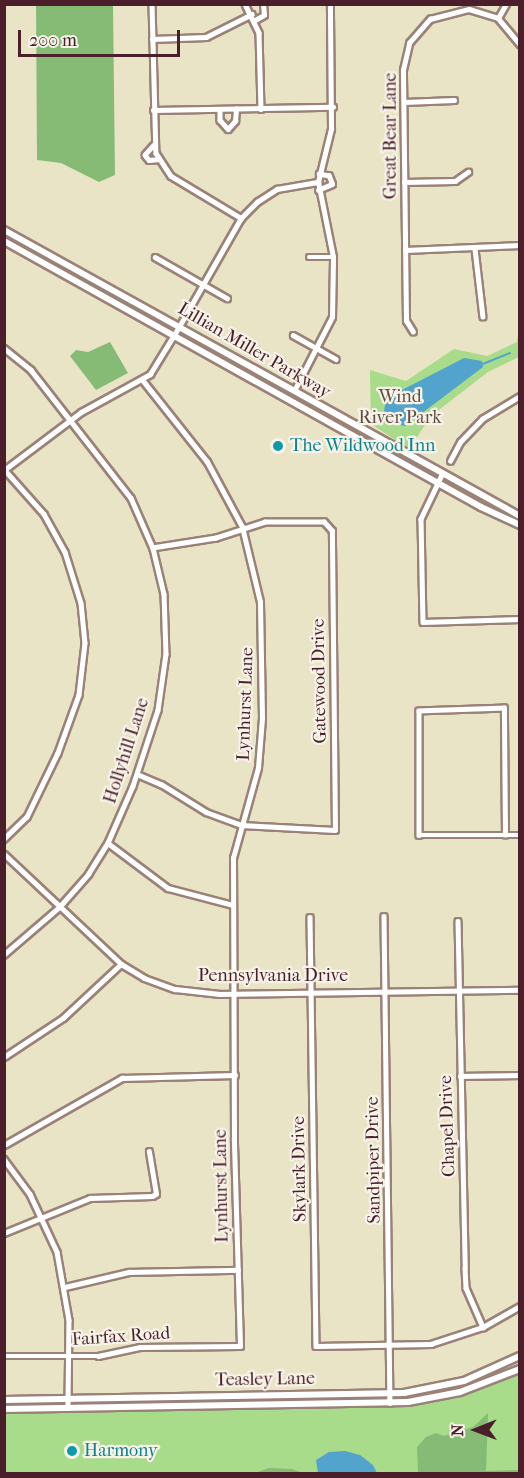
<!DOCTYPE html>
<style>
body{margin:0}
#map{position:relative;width:524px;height:1478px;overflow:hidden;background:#eae4c6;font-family:"IM FELL French Canon",serif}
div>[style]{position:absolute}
.green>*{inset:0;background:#a8db8a}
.forest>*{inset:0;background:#86bb76}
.water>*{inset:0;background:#53a4cd}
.stream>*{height:1.5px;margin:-0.75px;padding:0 0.75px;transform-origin:0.75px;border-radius:0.75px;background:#53a4cd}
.roads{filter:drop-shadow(2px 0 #9a8278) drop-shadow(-2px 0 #9a8278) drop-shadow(0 2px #9a8278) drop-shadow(0 -2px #9a8278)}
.minor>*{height:4.5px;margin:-2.25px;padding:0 2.25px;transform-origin:2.25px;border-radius:2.25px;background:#fff}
.tertiary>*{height:5px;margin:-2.5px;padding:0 2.5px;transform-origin:2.5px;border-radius:2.5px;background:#fff}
.secondary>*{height:6px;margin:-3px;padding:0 3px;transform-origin:3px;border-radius:3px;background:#fff}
.dots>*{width:16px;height:16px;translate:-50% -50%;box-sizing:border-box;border:3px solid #f7f3e8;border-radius:50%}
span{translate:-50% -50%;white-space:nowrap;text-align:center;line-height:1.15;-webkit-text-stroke:4.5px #f7f3e8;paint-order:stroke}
.street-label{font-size:18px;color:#4a1f2b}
.park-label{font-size:18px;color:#624e43}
.culture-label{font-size:18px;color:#0d838f}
.left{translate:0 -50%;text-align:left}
.frame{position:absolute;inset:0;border:6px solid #4a1f2b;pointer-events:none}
.north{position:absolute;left:446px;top:1400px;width:60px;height:60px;-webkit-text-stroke:4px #f7f3e8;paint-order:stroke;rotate:269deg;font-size:16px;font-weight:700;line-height:24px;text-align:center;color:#4a1f2b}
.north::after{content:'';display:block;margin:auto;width:21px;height:27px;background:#4a1f2b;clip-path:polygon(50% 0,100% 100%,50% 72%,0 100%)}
.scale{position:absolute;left:18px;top:30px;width:162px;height:27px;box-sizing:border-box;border:3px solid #4a1f2b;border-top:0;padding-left:8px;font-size:18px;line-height:21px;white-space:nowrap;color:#4a1f2b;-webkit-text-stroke:4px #f7f3e8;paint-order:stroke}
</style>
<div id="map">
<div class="green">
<div style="clip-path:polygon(519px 330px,519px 357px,488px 372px,431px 416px,409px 449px,371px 424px,370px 370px,406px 381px,454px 349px,487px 356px,517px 342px)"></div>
<div style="clip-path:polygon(519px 1368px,519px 1473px,5px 1473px,4px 1410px,390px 1403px,443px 1396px)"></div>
</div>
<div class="forest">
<div style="clip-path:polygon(36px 5px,113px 5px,115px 175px,99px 182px,61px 163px,37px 160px)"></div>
<div style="clip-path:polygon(110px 342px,128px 373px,96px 390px,70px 356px,76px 350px,88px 352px)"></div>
<div style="clip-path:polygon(488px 1413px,486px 1471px,519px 1470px,519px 1473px,418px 1473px,417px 1447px,426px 1437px,436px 1433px,444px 1436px,473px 1427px)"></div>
<div style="clip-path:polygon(269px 1468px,292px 1469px,303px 1473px,255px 1473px)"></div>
</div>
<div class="water">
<div style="clip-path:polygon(464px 358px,482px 361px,483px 367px,405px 426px,382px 421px,388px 390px,398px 392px)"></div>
<div style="clip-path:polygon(345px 1451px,360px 1455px,373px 1465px,377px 1473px,318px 1473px,316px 1460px,329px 1452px)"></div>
</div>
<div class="stream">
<div style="left:483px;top:364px;width:29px;rotate:-22deg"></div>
</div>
<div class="roads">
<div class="minor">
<div style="left:152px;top:4px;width:149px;rotate:88.5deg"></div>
<div style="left:156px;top:153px;width:27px;rotate:57deg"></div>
<div style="left:171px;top:176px;width:82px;rotate:31deg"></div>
<div style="left:245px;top:4px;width:32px;rotate:64deg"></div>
<div style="left:259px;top:33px;width:76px;rotate:88.5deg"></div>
<div style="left:498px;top:18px;width:16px;rotate:-60deg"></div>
<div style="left:255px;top:20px;width:10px;rotate:-29deg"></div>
<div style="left:264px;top:15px;width:11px;rotate:-95deg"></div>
<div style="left:152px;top:39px;width:54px;rotate:-2.1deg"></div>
<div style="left:206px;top:37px;width:51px;rotate:-26.6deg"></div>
<div style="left:404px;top:102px;width:50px;rotate:-2.3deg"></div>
<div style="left:220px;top:109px;width:11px;rotate:90deg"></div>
<div style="left:220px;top:120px;width:12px;rotate:48deg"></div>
<div style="left:228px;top:129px;width:11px;rotate:-49deg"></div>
<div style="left:235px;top:121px;width:12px;rotate:-85deg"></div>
<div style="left:153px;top:110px;width:180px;rotate:-1deg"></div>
<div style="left:154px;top:145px;width:13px;rotate:132deg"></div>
<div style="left:145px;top:155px;width:6px;rotate:51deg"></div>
<div style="left:149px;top:160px;width:10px;rotate:-6deg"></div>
<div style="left:404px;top:182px;width:51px;rotate:-1.1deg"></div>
<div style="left:455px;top:181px;width:16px;rotate:-35deg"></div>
<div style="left:318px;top:190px;width:15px;rotate:-23deg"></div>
<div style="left:332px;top:184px;width:9px;rotate:-111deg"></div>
<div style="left:329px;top:176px;width:10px;rotate:-169deg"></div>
<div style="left:475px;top:249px;width:68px;rotate:83.3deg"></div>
<div style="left:405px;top:250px;width:115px;rotate:-2.5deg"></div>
<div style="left:155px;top:257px;width:83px;rotate:29.7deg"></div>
<div style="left:309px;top:257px;width:24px"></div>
<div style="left:180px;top:325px;width:123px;rotate:-60.3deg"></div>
<div style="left:241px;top:218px;width:23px;rotate:-45deg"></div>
<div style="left:257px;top:202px;width:24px;rotate:-33deg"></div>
<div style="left:277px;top:189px;width:42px;rotate:-9.7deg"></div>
<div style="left:413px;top:332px;width:13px;rotate:-122deg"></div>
<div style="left:406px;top:321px;width:251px;rotate:-90.7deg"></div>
<div style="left:403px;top:70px;width:28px;rotate:-77deg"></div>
<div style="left:409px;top:43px;width:32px;rotate:-49deg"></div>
<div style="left:430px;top:19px;width:40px;rotate:-14.4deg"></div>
<div style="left:469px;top:9px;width:30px;rotate:17deg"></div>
<div style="left:498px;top:18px;width:34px;rotate:50deg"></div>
<div style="left:293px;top:335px;width:49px;rotate:29.2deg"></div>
<div style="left:4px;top:348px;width:35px;rotate:39deg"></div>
<div style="left:31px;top:370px;width:162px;rotate:52deg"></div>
<div style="left:131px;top:498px;width:55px;rotate:66.3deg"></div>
<div style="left:153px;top:548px;width:47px;rotate:76.6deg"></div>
<div style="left:164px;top:594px;width:60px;rotate:88.1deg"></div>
<div style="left:166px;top:654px;width:57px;rotate:98.1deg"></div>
<div style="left:158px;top:710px;width:80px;rotate:108.2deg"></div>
<div style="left:133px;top:786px;width:62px;rotate:113.7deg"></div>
<div style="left:108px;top:843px;width:36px;rotate:122deg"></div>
<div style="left:89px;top:874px;width:44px;rotate:131.3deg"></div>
<div style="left:60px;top:907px;width:74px;rotate:139.4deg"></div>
<div style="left:294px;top:391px;width:83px;rotate:-62.8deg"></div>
<div style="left:332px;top:317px;width:60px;rotate:-89deg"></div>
<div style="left:333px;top:257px;width:76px;rotate:-101.3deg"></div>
<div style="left:318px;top:182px;width:55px;rotate:-76.2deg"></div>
<div style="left:331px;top:129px;width:125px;rotate:-90.5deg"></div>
<div style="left:450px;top:461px;width:21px;rotate:-62deg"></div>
<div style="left:460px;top:442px;width:32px;rotate:-46deg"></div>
<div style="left:482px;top:419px;width:44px;rotate:-31.2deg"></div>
<div style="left:4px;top:469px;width:60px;rotate:48.4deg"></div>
<div style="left:44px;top:514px;width:43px;rotate:61.1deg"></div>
<div style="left:65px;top:552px;width:53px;rotate:72.6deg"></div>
<div style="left:81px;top:603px;width:40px;rotate:84.3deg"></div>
<div style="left:85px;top:643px;width:52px;rotate:96.6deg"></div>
<div style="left:79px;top:695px;width:62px;rotate:109.9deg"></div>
<div style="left:58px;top:753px;width:71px;rotate:115.8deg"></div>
<div style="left:27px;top:817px;width:32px;rotate:136deg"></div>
<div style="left:442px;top:475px;width:49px;rotate:115.5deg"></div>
<div style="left:421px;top:519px;width:103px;rotate:88.9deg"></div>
<div style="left:423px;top:622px;width:97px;rotate:-1.8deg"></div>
<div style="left:137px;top:774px;width:26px;rotate:23deg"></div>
<div style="left:161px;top:784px;width:53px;rotate:31.9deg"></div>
<div style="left:206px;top:812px;width:37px;rotate:20deg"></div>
<div style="left:241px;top:825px;width:94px;rotate:3deg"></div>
<div style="left:335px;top:830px;width:299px;rotate:-90.6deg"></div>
<div style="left:332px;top:531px;width:12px;rotate:-132deg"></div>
<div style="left:324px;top:522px;width:59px;rotate:180deg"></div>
<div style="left:265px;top:522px;width:52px;rotate:161.9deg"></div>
<div style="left:216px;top:538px;width:64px;rotate:171deg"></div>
<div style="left:505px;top:835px;width:127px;rotate:-90.5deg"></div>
<div style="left:504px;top:708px;width:85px;rotate:178deg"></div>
<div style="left:419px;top:711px;width:124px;rotate:90deg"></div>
<div style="left:419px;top:835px;width:101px"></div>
<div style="left:108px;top:843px;width:75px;rotate:36.9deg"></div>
<div style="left:168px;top:888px;width:67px;rotate:14.7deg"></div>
<div style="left:384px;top:916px;width:487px;rotate:89.3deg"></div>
<div style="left:310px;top:917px;width:429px;rotate:89.2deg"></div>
<div style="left:316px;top:1346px;width:115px;rotate:-1deg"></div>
<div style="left:431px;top:1344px;width:55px;rotate:-18.1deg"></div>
<div style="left:483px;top:1327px;width:43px;rotate:-29.6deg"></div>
<div style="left:458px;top:921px;width:347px;rotate:88.8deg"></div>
<div style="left:465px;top:1268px;width:20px;rotate:87deg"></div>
<div style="left:466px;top:1288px;width:43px;rotate:66.4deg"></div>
<div style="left:4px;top:1057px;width:71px;rotate:-33.5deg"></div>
<div style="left:63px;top:1018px;width:79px;rotate:-43deg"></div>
<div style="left:460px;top:1076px;width:60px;rotate:-1deg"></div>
<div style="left:4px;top:1145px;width:136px;rotate:-29.6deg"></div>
<div style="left:122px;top:1078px;width:113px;rotate:-1.5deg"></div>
<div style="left:4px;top:1159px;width:44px;rotate:53.4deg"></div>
<div style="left:30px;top:1194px;width:64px;rotate:65deg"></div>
<div style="left:57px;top:1252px;width:69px;rotate:80deg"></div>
<div style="left:69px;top:1320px;width:88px;rotate:90.7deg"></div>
<div style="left:4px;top:1233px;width:93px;rotate:-22.1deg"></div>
<div style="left:90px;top:1198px;width:62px;rotate:-1.8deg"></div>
<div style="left:152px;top:1196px;width:4px;rotate:-27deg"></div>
<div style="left:156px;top:1194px;width:43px;rotate:-99.5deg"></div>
<div style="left:65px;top:1287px;width:66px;rotate:-13.2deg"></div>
<div style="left:129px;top:1272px;width:109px;rotate:-1.1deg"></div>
<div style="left:4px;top:1356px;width:94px"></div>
<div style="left:98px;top:1356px;width:43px;rotate:-12.1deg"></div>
<div style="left:140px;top:1347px;width:100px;rotate:-0.6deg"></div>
<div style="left:240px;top:1346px;width:207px;rotate:-91.7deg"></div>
<div style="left:234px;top:1139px;width:281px;rotate:-90.2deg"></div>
<div style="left:233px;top:858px;width:93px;rotate:-74.5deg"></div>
<div style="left:258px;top:768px;width:50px;rotate:-85.4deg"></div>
<div style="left:262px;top:718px;width:116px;rotate:-91deg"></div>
<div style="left:260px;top:602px;width:77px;rotate:-103.5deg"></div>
<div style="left:242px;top:527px;width:74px;rotate:-118.3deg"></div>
<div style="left:207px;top:462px;width:105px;rotate:-128.4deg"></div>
</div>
<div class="tertiary">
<div style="left:4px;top:470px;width:96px;rotate:-37deg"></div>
<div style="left:81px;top:412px;width:79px;rotate:-28.8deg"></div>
<div style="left:150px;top:374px;width:57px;rotate:-58.5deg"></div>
<div style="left:4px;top:854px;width:161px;rotate:43.2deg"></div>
<div style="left:121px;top:964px;width:27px;rotate:31deg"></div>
<div style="left:144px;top:978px;width:33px;rotate:20deg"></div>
<div style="left:175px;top:989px;width:45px;rotate:6.3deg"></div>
<div style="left:220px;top:994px;width:300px;rotate:-0.8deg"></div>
</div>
<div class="secondary">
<div style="left:4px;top:230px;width:590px;rotate:29deg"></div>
<div style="left:4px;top:241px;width:546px;rotate:29.15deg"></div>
<div style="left:481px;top:507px;width:43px;rotate:24.8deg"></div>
<div style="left:4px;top:1400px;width:400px;rotate:-1deg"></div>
<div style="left:404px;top:1393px;width:61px;rotate:-11.3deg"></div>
<div style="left:464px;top:1381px;width:61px;rotate:-24.1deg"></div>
<div style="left:4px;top:1409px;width:404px;rotate:-1deg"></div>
<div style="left:408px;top:1402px;width:53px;rotate:-10.9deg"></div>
<div style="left:460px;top:1392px;width:64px;rotate:-21deg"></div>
</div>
</div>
<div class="dots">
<div style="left:278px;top:446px;background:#0f9aa8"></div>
<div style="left:72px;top:1451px;background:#0f9aa8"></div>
</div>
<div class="street-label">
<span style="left:391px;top:136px;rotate:-90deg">Great Bear Lane</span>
<span style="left:254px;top:351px;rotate:30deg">Lillian Miller Parkway</span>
<span style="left:320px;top:681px;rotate:-91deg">Gatewood Drive</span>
<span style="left:246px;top:704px;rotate:-88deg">Lynhurst Lane</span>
<span style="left:127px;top:751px;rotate:-72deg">Hollyhill Lane</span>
<span style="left:273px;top:976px">Pennsylvania Drive</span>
<span style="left:448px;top:1126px;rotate:-92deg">Chapel Drive</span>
<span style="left:374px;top:1160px;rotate:-91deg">Sandpiper Drive</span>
<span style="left:300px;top:1169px;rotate:-91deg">Skylark Drive</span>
<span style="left:222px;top:1186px;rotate:-91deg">Lynhurst Lane</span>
<span style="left:121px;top:1337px;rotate:-4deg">Fairfax Road</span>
<span style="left:265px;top:1380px;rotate:-1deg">Teasley Lane</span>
</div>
<div class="park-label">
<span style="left:400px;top:408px">Wind<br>River Park</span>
</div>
<div class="culture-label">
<span class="left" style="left:290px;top:446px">The Wildwood Inn</span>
<span class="left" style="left:84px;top:1451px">Harmony</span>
</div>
<div class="frame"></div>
<div class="north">N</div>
<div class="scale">200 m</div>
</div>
